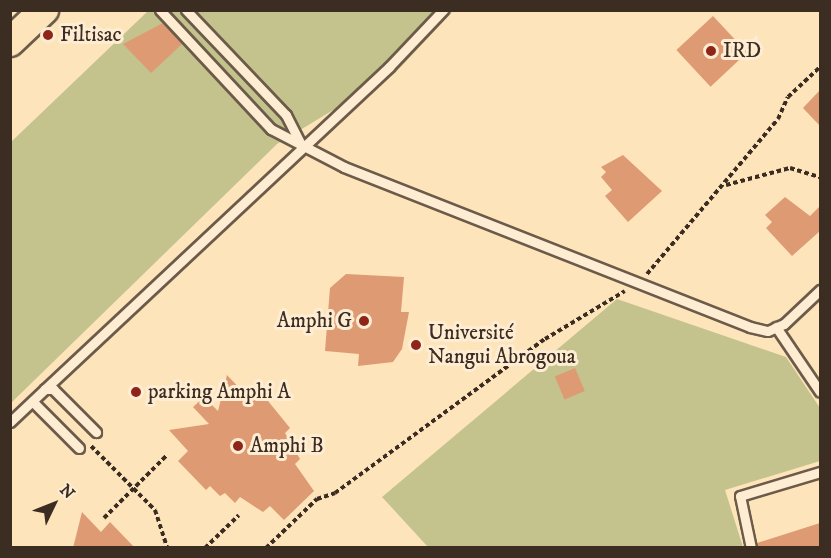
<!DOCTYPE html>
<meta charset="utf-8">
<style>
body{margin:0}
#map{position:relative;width:831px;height:558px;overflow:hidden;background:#fde4bb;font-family:"IM FELL DW Pica",serif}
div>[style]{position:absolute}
.green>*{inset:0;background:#c4c38d}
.building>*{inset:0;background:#de9a73;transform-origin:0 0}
.path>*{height:4px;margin-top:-2px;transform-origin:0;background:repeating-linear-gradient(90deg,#3c2d23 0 4.5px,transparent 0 7.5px)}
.roads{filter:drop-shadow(2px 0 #6c5b49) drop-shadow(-2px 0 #6c5b49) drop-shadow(0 2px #6c5b49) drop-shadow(0 -2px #6c5b49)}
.service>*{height:9px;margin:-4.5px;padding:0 4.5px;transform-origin:4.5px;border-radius:4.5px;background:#feedd3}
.primary>*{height:28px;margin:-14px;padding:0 14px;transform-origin:14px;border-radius:14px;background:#fde4bb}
.dots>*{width:16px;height:16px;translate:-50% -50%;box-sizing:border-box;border:3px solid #feedd3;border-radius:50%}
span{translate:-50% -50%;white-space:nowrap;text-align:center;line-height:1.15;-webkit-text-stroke:6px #feedd3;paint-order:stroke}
.poi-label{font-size:21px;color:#3c2d23}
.left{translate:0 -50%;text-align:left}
.right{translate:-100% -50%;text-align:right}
.frame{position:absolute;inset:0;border:12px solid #3c2d23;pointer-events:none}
.north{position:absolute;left:24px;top:474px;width:60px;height:60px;-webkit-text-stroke:4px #feedd3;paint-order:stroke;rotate:47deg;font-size:16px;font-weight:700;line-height:24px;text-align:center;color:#3c2d23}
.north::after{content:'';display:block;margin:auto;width:21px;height:27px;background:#3c2d23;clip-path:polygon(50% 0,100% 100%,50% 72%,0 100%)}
</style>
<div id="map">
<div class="green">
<div style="clip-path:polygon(148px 11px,453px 11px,396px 72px,277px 144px,11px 403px,11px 142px)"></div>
<div style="clip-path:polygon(617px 299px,786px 357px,820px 408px,820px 461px,725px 490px,743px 547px,428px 547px,382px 497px)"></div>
</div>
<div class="building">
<div style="left:713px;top:16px;width:50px;height:50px;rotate:47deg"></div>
<div style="clip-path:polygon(163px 23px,182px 44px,151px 73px,123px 44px)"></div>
<div style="clip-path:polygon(820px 90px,820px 126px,803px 108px)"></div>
<div style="clip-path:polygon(623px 155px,662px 191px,628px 222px,605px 196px,612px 190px,601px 177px,606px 172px,601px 167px)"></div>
<div style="clip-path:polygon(785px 197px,810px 216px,820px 206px,820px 231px,792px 256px,766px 228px,772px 222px,765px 215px)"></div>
<div style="clip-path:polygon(346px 274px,404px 277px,401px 312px,409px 312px,402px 349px,393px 362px,358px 366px,359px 354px,325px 351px,330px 288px)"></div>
<div style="left:575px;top:368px;width:25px;height:22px;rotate:67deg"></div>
<div style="clip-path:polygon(227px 375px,246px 395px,255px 385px,290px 428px,285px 433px,300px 459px,295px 464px,314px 491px,284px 520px,270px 506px,263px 512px,240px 497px,235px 503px,225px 493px,220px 496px,210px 486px,206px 490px,178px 461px,188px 451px,169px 430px,209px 424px,193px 407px,204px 397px,218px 411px)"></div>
<div style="clip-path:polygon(82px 512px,101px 532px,110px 522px,135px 548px,73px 548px)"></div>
<div style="clip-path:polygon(820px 523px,820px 548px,758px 548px,757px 543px)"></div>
</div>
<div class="path">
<div style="left:726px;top:185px;width:66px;rotate:-14.9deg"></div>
<div style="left:790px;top:168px;width:31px;rotate:17deg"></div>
<div style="left:647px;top:274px;width:203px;rotate:-49.8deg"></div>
<div style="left:778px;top:119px;width:24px;rotate:-66deg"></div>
<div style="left:788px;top:97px;width:44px;rotate:-43.2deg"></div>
<div style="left:91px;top:446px;width:91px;rotate:45deg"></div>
<div style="left:155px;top:510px;width:40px;rotate:72deg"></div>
<div style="left:104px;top:518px;width:89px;rotate:-45deg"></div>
<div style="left:205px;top:548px;width:47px;rotate:-44.1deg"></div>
<div style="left:266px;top:548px;width:71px;rotate:-43.9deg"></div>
<div style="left:317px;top:499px;width:19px;rotate:-18deg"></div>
<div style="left:335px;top:493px;width:260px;rotate:-36.3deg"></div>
<div style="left:545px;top:339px;width:93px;rotate:-31deg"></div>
</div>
<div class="roads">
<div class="service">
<div style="left:160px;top:10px;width:163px;rotate:47deg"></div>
<div style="left:271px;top:129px;width:82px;rotate:27.5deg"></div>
<div style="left:344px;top:167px;width:436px;rotate:21.5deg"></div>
<div style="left:750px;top:327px;width:18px;rotate:13deg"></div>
<div style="left:768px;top:331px;width:17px;rotate:-24deg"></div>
<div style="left:784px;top:324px;width:50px;rotate:-43.4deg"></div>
<div style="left:186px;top:10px;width:145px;rotate:46.4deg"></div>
<div style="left:286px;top:115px;width:35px;rotate:63deg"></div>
<div style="left:776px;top:327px;width:78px;rotate:55.9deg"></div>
<div style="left:45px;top:389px;width:471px;rotate:-43.1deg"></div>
<div style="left:389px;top:67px;width:79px;rotate:-46.5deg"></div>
<div style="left:33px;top:402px;width:65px;rotate:45deg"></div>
<div style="left:10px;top:422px;width:48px;rotate:-43.3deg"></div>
<div style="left:45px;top:389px;width:8px"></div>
<div style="left:53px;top:389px;width:61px;rotate:45deg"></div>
<div style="left:751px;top:548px;width:53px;rotate:-101.9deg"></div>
<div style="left:740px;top:496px;width:84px;rotate:-16.7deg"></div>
</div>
<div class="primary">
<div style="left:10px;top:42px;width:47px;rotate:-43.3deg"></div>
</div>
</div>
<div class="dots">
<div style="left:48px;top:35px;background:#8f2418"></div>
<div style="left:711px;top:51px;background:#8f2418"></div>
<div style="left:364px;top:321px;background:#8f2418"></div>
<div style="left:416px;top:345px;background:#8f2418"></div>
<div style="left:136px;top:392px;background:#8f2418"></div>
<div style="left:238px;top:446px;background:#8f2418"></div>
</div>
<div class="poi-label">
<span class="left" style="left:60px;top:35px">Filtisac</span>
<span class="left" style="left:723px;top:51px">IRD</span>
<span class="right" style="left:352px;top:321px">Amphi G</span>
<span class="left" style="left:428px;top:345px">Université<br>Nangui Abrogoua</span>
<span class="left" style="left:148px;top:392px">parking Amphi A</span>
<span class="left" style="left:250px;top:446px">Amphi B</span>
</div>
<div class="frame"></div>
<div class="north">N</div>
</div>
